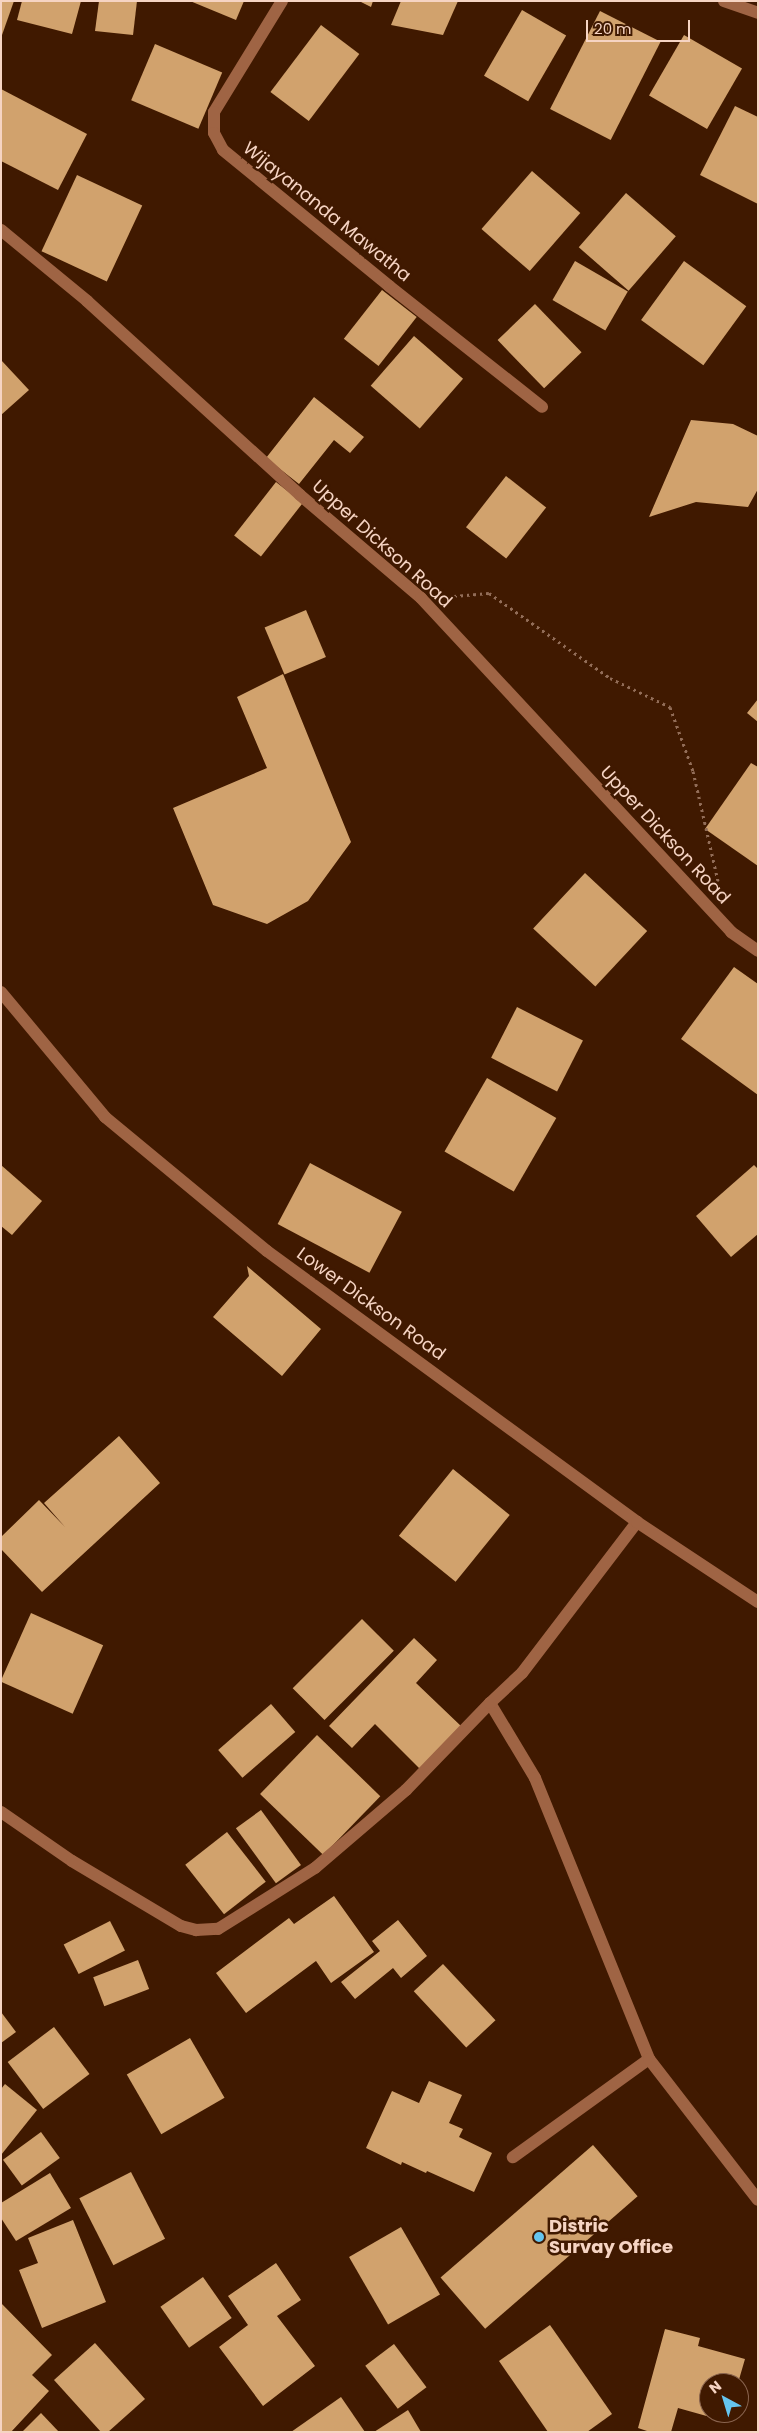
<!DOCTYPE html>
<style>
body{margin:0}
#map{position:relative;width:759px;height:2433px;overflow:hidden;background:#401900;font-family:Poppins,sans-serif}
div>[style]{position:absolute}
.building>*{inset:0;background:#d1a26d;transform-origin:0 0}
.path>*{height:3px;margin-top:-1.5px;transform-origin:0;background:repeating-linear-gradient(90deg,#926d58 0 2.5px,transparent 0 6.5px)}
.street>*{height:12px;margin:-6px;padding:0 6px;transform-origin:6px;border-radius:6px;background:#9f6444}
.secondary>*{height:12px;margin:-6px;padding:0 6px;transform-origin:6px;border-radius:6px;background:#9f6444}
.dots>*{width:14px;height:14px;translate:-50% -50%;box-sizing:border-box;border:2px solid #401900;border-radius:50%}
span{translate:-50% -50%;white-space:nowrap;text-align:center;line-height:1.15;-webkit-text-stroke:5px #401900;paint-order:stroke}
.street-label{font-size:18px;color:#f6d4c3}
.poi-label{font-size:18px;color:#f6d4c3;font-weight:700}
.left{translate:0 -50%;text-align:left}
.frame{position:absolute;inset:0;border:2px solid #f6d4c3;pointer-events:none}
.north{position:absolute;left:699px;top:2373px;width:50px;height:50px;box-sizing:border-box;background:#401900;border:1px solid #89644e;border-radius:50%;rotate:321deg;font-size:14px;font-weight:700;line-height:20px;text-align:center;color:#f6d4c3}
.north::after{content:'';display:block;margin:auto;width:18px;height:22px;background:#65c5ef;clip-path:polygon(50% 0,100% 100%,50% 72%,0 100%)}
.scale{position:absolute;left:586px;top:20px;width:104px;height:22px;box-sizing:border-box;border:2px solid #f6d4c3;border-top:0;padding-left:6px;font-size:15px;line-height:18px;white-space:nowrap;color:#f6d4c3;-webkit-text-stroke:4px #401900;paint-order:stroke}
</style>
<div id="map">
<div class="building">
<div style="clip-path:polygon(1px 1px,14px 1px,2px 35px,1px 35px)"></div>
<div style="clip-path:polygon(22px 1px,81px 1px,72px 34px,17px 20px)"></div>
<div style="clip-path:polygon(99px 1px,137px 1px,133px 35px,95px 31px)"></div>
<div style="clip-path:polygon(190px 1px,244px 1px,236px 20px)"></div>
<div style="clip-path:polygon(359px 1px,373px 1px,371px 7px)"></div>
<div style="clip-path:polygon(401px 1px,458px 1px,443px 35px,391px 25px)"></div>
<div style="left:522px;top:10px;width:51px;height:76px;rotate:30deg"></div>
<div style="left:600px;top:11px;width:68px;height:110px;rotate:27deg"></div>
<div style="left:321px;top:25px;width:48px;height:84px;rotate:37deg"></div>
<div style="left:684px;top:35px;width:67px;height:70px;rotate:30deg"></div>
<div style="left:155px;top:44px;width:73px;height:61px;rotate:23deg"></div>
<div style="clip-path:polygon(1px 89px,87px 134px,58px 190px,1px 161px)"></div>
<div style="clip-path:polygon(735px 106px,758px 117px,758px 204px,700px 175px)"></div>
<div style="left:532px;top:171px;width:64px;height:77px;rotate:41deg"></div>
<div style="left:77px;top:175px;width:72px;height:84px;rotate:25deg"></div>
<div style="left:626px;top:193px;width:66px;height:72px;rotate:41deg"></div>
<div style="left:575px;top:261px;width:61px;height:45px;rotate:30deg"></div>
<div style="left:684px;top:261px;width:77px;height:73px;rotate:36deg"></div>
<div style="left:382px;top:290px;width:44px;height:62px;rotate:38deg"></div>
<div style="left:535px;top:304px;width:67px;height:52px;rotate:46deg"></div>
<div style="left:414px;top:336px;width:65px;height:66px;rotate:41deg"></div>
<div style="clip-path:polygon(1px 360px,29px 390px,1px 415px)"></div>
<div style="clip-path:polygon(314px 397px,364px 437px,350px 453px,334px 440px,299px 484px,266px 458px)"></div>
<div style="clip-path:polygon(691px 420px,733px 424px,758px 436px,758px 489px,748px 507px,696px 502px,649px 517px)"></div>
<div style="left:506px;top:476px;width:51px;height:65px;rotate:38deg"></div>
<div style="left:276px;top:482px;width:34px;height:68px;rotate:38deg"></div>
<div style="left:306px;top:610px;width:51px;height:45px;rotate:67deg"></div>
<div style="clip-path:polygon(283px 674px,351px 842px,308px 901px,267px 924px,213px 905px,173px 808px,267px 768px,237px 697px)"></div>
<div style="clip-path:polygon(758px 699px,758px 722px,747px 713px)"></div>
<div style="clip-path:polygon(751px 763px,758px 767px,758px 866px,705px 829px)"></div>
<div style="left:585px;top:873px;width:85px;height:76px;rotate:43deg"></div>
<div style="clip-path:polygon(734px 967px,758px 984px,758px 1095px,681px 1039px)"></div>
<div style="left:517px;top:1007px;width:74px;height:57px;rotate:27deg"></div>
<div style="left:487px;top:1078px;width:80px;height:85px;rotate:30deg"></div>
<div style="left:310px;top:1163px;width:104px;height:69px;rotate:28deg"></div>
<div style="clip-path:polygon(1px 1165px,42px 1201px,12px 1235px,1px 1226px)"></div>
<div style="clip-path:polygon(754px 1165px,758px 1169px,758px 1234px,731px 1257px,696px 1216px)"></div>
<div style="clip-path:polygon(247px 1266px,321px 1329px,282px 1376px,213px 1317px,249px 1276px)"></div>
<div style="clip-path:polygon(119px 1436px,160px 1483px,42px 1592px,1px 1549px,1px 1537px,39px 1500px,65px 1527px,44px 1503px)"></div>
<div style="left:453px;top:1469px;width:73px;height:86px;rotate:39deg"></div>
<div style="left:31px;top:1613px;width:79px;height:75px;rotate:24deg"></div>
<div style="left:362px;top:1619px;width:45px;height:98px;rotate:45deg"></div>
<div style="clip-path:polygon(414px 1638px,437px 1660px,416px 1683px,462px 1727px,421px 1770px,375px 1724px,352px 1748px,329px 1726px)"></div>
<div style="left:271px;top:1704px;width:37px;height:70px;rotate:49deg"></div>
<div style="left:317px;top:1735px;width:88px;height:82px;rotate:44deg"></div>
<div style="left:261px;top:1810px;width:68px;height:31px;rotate:54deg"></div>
<div style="left:227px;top:1832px;width:63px;height:53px;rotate:52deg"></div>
<div style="clip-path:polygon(334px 1896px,374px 1952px,331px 1983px,316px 1961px,246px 2013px,216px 1973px,289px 1918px,294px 1924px)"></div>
<div style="clip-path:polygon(398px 1920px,427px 1956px,401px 1978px,393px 1968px,355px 1999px,341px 1982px,380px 1951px,372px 1941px)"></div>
<div style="left:110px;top:1921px;width:33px;height:52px;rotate:63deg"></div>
<div style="left:138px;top:1960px;width:31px;height:48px;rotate:69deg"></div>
<div style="left:443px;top:1964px;width:77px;height:40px;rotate:47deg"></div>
<div style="clip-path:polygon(1px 2012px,16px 2032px,1px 2043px)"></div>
<div style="left:54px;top:2027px;width:59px;height:58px;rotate:53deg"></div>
<div style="left:190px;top:2038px;width:69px;height:73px;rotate:60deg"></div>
<div style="clip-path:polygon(429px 2081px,462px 2095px,449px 2123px,463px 2129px,459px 2137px,492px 2153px,474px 2192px,427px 2171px,426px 2173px,402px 2162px,401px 2165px,366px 2148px,392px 2091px,419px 2103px)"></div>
<div style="clip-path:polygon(5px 2084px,37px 2110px,1px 2155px,1px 2089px)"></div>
<div style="left:41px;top:2132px;width:32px;height:47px;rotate:54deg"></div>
<div style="left:593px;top:2145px;width:68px;height:202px;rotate:49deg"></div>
<div style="left:131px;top:2172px;width:75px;height:58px;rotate:63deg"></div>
<div style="clip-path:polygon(50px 2173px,71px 2208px,16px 2241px,1px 2218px,1px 2203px)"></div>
<div style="clip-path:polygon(73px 2220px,106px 2302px,42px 2328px,19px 2270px,38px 2263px,28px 2238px)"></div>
<div style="left:401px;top:2227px;width:78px;height:60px;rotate:60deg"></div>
<div style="clip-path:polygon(276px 2263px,301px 2300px,277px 2316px,315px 2366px,263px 2406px,219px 2347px,248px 2325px,228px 2296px)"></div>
<div style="left:203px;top:2277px;width:50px;height:52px;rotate:55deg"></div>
<div style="clip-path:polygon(1px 2303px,52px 2355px,32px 2375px,49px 2391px,11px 2432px,1px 2432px)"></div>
<div style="clip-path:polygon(550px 2325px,612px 2414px,587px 2432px,548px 2432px,499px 2361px)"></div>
<div style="clip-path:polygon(665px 2329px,700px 2338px,698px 2346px,745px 2359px,738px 2383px,709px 2383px,709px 2413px,730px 2413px,728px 2422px,678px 2408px,671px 2432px,650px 2432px,638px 2428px)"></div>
<div style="clip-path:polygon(95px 2343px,145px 2399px,108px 2432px,101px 2432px,54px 2380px)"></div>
<div style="left:394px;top:2344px;width:54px;height:36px;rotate:53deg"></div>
<div style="clip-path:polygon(341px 2397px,365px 2432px,291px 2432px)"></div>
<div style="clip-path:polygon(408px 2410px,421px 2432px,374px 2432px)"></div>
<div style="clip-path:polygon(41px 2413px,59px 2432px,22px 2432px)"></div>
</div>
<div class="path">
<div style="left:454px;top:596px;width:35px;rotate:-5deg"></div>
<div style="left:489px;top:593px;width:148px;rotate:35.1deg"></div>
<div style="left:610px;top:678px;width:67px;rotate:25.8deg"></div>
<div style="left:670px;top:707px;width:68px;rotate:70.2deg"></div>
<div style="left:693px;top:771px;width:113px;rotate:77.2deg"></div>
</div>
<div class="street">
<div style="left:282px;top:1px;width:130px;rotate:121.5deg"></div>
<div style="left:214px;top:112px;width:21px;rotate:90deg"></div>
<div style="left:214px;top:133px;width:19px;rotate:62deg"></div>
<div style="left:223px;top:150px;width:215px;rotate:39.3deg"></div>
<div style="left:389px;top:286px;width:195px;rotate:38.3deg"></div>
<div style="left:724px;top:1px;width:36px;rotate:19deg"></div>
<div style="left:1px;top:230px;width:112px;rotate:39.5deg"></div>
<div style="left:87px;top:301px;width:288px;rotate:42.3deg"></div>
<div style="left:300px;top:495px;width:159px;rotate:40.4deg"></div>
<div style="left:421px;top:598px;width:456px;rotate:47.1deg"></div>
<div style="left:731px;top:932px;width:33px;rotate:35deg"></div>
<div style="left:490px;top:1703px;width:87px;rotate:59deg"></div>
<div style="left:535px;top:1778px;width:303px;rotate:67.9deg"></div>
<div style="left:649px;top:2059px;width:168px;rotate:144.2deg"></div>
<div style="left:1px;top:1812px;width:86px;rotate:34.6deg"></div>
<div style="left:72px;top:1861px;width:127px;rotate:30.8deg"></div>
<div style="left:181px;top:1926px;width:16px;rotate:15deg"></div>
<div style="left:196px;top:1930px;width:22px;rotate:-3deg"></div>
<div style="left:218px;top:1929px;width:115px;rotate:-32.2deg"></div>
<div style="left:315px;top:1868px;width:120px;rotate:-40.6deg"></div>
<div style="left:406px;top:1790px;width:121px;rotate:-46deg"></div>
<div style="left:490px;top:1703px;width:44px;rotate:-43.2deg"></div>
<div style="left:522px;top:1673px;width:190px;rotate:-52.7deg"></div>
<div style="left:649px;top:2059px;width:178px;rotate:52.3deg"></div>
</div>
<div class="secondary">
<div style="left:1px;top:992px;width:163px;rotate:50.2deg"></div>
<div style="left:105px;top:1117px;width:210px;rotate:39.6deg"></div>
<div style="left:267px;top:1251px;width:459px;rotate:36.2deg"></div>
<div style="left:637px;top:1522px;width:145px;rotate:33.5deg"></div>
</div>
<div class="dots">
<div style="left:539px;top:2237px;background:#65c5ef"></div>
</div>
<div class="street-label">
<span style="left:327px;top:212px;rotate:39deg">Wijayananda Mawatha</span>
<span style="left:382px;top:544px;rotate:42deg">Upper Dickson Road</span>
<span style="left:665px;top:835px;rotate:47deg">Upper Dickson Road</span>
<span style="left:371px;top:1304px;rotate:36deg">Lower Dickson Road</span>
</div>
<div class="poi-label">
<span class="left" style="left:549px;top:2237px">Distric<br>Survay Office</span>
</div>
<div class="frame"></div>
<div class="north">N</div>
<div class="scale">20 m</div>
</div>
